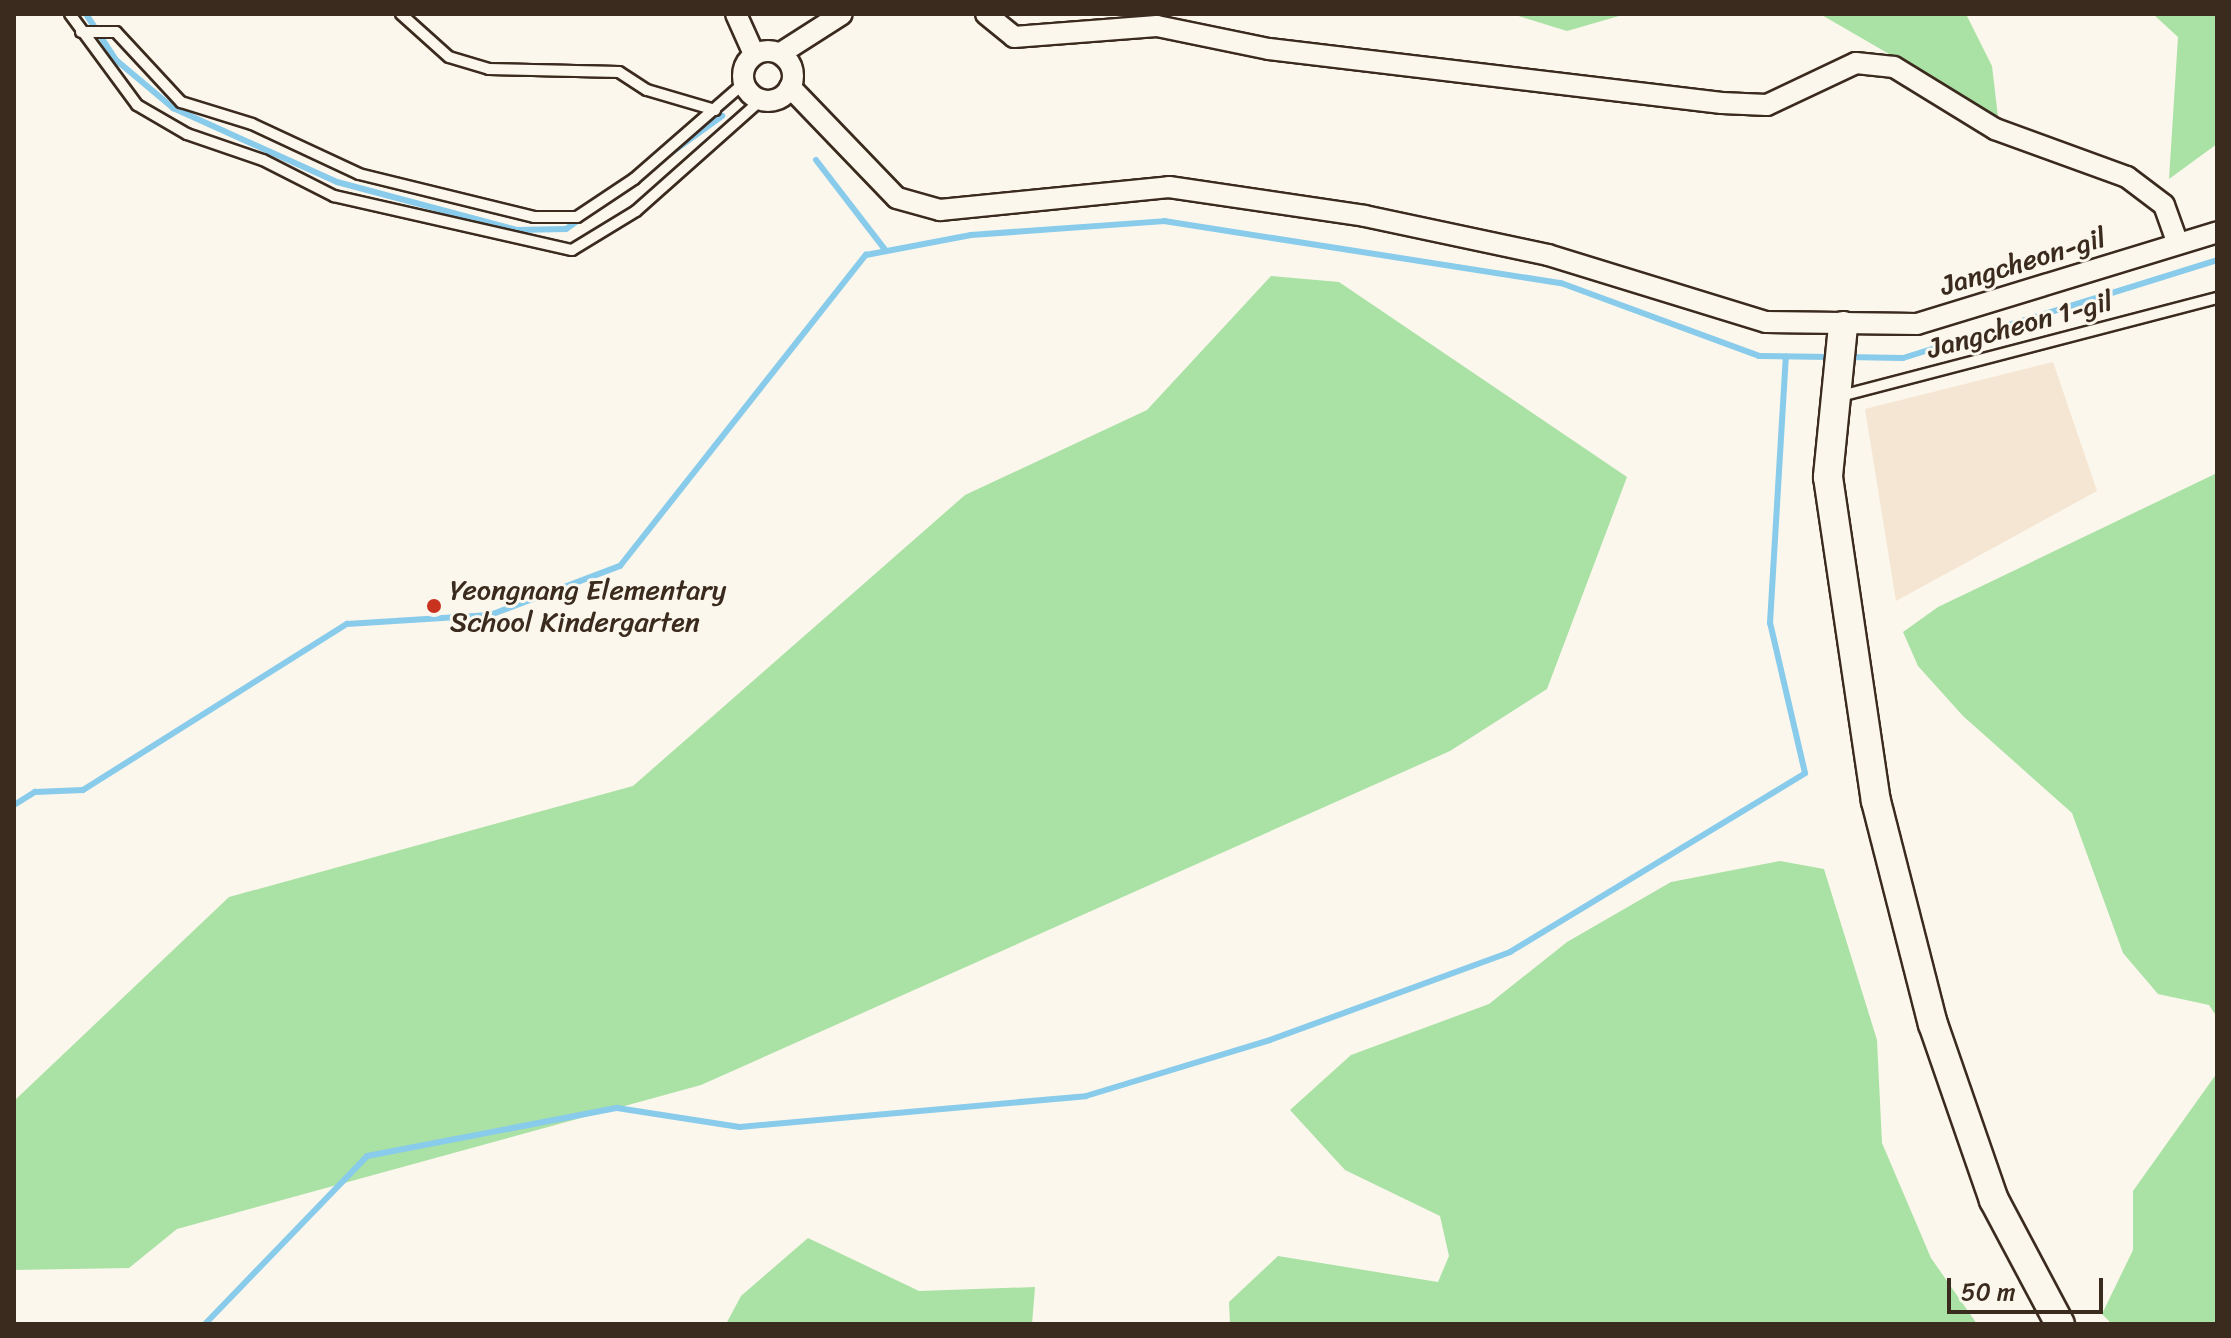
<!DOCTYPE html>
<style>
body{margin:0}
#map{position:relative;width:2231px;height:1338px;overflow:hidden;background:#fbf7ec;font-family:Sriracha,sans-serif}
div>[style]{position:absolute}
.built>*{inset:0;background:#f5e5d3}
.green>*{inset:0;background:#aae1a5}
.stream>*{height:6px;margin:-3px;padding:0 3px;transform-origin:3px;border-radius:3px;background:#89cbea}
.roads{filter:drop-shadow(2px 0 #3b2a1e) drop-shadow(-2px 0 #3b2a1e) drop-shadow(0 2px #3b2a1e) drop-shadow(0 -2px #3b2a1e)}
.lane>*{height:10px;margin:-5px;padding:0 5px;transform-origin:5px;border-radius:5px;background:#fbf7ec}
.street>*{height:20px;margin:-10px;padding:0 10px;transform-origin:10px;border-radius:10px;background:#fbf7ec}
.street>.ring{margin:-10px;padding:0;box-sizing:content-box;background:none;border:20px solid #fbf7ec;border-radius:50%}
.secondary>*{height:28px;margin:-14px;padding:0 14px;transform-origin:14px;border-radius:14px;background:#fbf7ec}
.dots>*{width:22px;height:22px;translate:-50% -50%;box-sizing:border-box;border:4px solid #fbf7ec;border-radius:50%}
span{translate:-50% -50%;white-space:nowrap;text-align:center;line-height:1.15;-webkit-text-stroke:6px #fbf7ec;paint-order:stroke}
.street-label{font-size:28px;color:#3b2a1e}
.poi-label{font-size:28px;color:#3b2a1e}
.left{translate:0 -50%;text-align:left}
.frame{position:absolute;inset:0;border:16px solid #3b2a1e;pointer-events:none}
.scale{position:absolute;left:1947px;top:1278px;width:156px;height:36px;box-sizing:border-box;border:4px solid #3b2a1e;border-top:0;padding-left:10px;font-size:24px;line-height:28px;white-space:nowrap;color:#3b2a1e;-webkit-text-stroke:6px #fbf7ec;paint-order:stroke}
</style>
<div id="map">
<div class="built">
<div style="clip-path:polygon(2053px 362px,2097px 491px,1896px 601px,1865px 409px)"></div>
</div>
<div class="green">
<div style="clip-path:polygon(1512px 14px,1626px 14px,1567px 31px)"></div>
<div style="clip-path:polygon(1820px 14px,1966px 14px,1992px 66px,1998px 117px)"></div>
<div style="clip-path:polygon(2153px 14px,2217px 14px,2217px 144px,2169px 179px,2178px 37px)"></div>
<div style="clip-path:polygon(1271px 276px,1339px 282px,1627px 477px,1547px 689px,1450px 751px,701px 1085px,177px 1229px,129px 1268px,14px 1270px,14px 1101px,229px 897px,633px 786px,965px 495px,1147px 410px)"></div>
<div style="clip-path:polygon(2217px 473px,2217px 1017px,2209px 1005px,2158px 994px,2123px 953px,2072px 813px,1963px 716px,1918px 666px,1903px 632px,1938px 607px)"></div>
<div style="clip-path:polygon(1780px 861px,1824px 869px,1877px 1040px,1882px 1143px,1931px 1258px,1977px 1324px,1230px 1324px,1229px 1302px,1278px 1256px,1438px 1282px,1449px 1256px,1440px 1216px,1345px 1170px,1290px 1110px,1351px 1055px,1489px 1004px,1567px 942px,1671px 882px)"></div>
<div style="clip-path:polygon(2217px 1073px,2217px 1324px,2112px 1324px,2102px 1314px,2133px 1250px,2133px 1191px)"></div>
<div style="clip-path:polygon(808px 1238px,919px 1291px,1035px 1287px,1032px 1324px,726px 1324px,741px 1296px)"></div>
</div>
<div class="stream">
<div style="left:86px;top:14px;width:55px;rotate:56.9deg"></div>
<div style="left:116px;top:60px;width:75px;rotate:40.1deg"></div>
<div style="left:173px;top:108px;width:180px;rotate:24.3deg"></div>
<div style="left:337px;top:182px;width:186px;rotate:14.9deg"></div>
<div style="left:517px;top:230px;width:49px;rotate:-1.2deg"></div>
<div style="left:566px;top:229px;width:19px;rotate:-35deg"></div>
<div style="left:668px;top:155px;width:67px;rotate:-35.8deg"></div>
<div style="left:816px;top:160px;width:115px;rotate:52.4deg"></div>
<div style="left:1847px;top:357px;width:56px;rotate:1deg"></div>
<div style="left:1903px;top:358px;width:329px;rotate:-17.3deg"></div>
<div style="left:14px;top:805px;width:25px;rotate:-32deg"></div>
<div style="left:35px;top:792px;width:48px;rotate:-2.4deg"></div>
<div style="left:83px;top:790px;width:312px;rotate:-32.2deg"></div>
<div style="left:347px;top:624px;width:143px;rotate:-3.6deg"></div>
<div style="left:490px;top:615px;width:139px;rotate:-20.7deg"></div>
<div style="left:620px;top:566px;width:397px;rotate:-51.7deg"></div>
<div style="left:866px;top:255px;width:107px;rotate:-10.8deg"></div>
<div style="left:971px;top:235px;width:194px;rotate:-4.1deg"></div>
<div style="left:1164px;top:221px;width:402px;rotate:8.9deg"></div>
<div style="left:1561px;top:283px;width:211px;rotate:20.2deg"></div>
<div style="left:1759px;top:356px;width:72px;rotate:0.8deg"></div>
<div style="left:205px;top:1324px;width:233px;rotate:-46deg"></div>
<div style="left:367px;top:1156px;width:255px;rotate:-10.9deg"></div>
<div style="left:617px;top:1108px;width:124px;rotate:8.8deg"></div>
<div style="left:740px;top:1127px;width:347px;rotate:-5.1deg"></div>
<div style="left:1086px;top:1096px;width:192px;rotate:-16.9deg"></div>
<div style="left:1270px;top:1040px;width:256px;rotate:-20.1deg"></div>
<div style="left:1510px;top:952px;width:345px;rotate:-31.2deg"></div>
<div style="left:1805px;top:773px;width:154px;rotate:-103.1deg"></div>
<div style="left:1770px;top:623px;width:267px;rotate:-86.6deg"></div>
</div>
<div class="roads">
<div class="lane">
<div style="left:70px;top:14px;width:113px;rotate:53.6deg"></div>
<div style="left:137px;top:105px;width:58px;rotate:30.1deg"></div>
<div style="left:187px;top:134px;width:80px;rotate:18.9deg"></div>
<div style="left:263px;top:160px;width:80px;rotate:26.9deg"></div>
<div style="left:334px;top:196px;width:244px;rotate:12.8deg"></div>
<div style="left:572px;top:250px;width:75px;rotate:-31.4deg"></div>
<div style="left:636px;top:211px;width:167px;rotate:-41.6deg"></div>
<div style="left:401px;top:14px;width:64px;rotate:41.9deg"></div>
<div style="left:449px;top:57px;width:42px;rotate:16.7deg"></div>
<div style="left:489px;top:69px;width:130px;rotate:1.3deg"></div>
<div style="left:619px;top:72px;width:33px;rotate:33deg"></div>
<div style="left:647px;top:90px;width:71px;rotate:16.4deg"></div>
<div style="left:81px;top:32px;width:35px"></div>
<div style="left:116px;top:32px;width:96px;rotate:47.1deg"></div>
<div style="left:181px;top:102px;width:74px;rotate:17.2deg"></div>
<div style="left:252px;top:124px;width:118px;rotate:25deg"></div>
<div style="left:359px;top:174px;width:180px;rotate:13.8deg"></div>
<div style="left:534px;top:217px;width:43px"></div>
<div style="left:577px;top:217px;width:69px;rotate:-33.7deg"></div>
<div style="left:634px;top:179px;width:146px;rotate:-41.1deg"></div>
<div style="left:1837px;top:397px;width:393px;rotate:-14.6deg"></div>
</div>
<div class="street">
<div style="left:736px;top:14px;width:44px;rotate:65.8deg"></div>
<div style="left:986px;top:14px;width:36px;rotate:39deg"></div>
<div style="left:1014px;top:37px;width:143px;rotate:-4.4deg"></div>
<div style="left:1157px;top:26px;width:114px;rotate:11.6deg"></div>
<div style="left:1269px;top:49px;width:456px;rotate:6.8deg"></div>
<div style="left:1722px;top:103px;width:45px;rotate:2.5deg"></div>
<div style="left:1767px;top:105px;width:98px;rotate:-25.3deg"></div>
<div style="left:1856px;top:63px;width:38px;rotate:6deg"></div>
<div style="left:1894px;top:67px;width:119px;rotate:31.5deg"></div>
<div style="left:1995px;top:129px;width:140px;rotate:20deg"></div>
<div style="left:2127px;top:177px;width:46px;rotate:37.1deg"></div>
<div style="left:2164px;top:205px;width:41px;rotate:70.3deg"></div>
<div class="ring" style="left:743px;top:51px;width:30px;height:30px"></div>
<div style="left:781px;top:53px;width:72px;rotate:-32.6deg"></div>
<div style="left:790px;top:87px;width:154px;rotate:46.1deg"></div>
<div style="left:897px;top:198px;width:45px;rotate:15.6deg"></div>
<div style="left:940px;top:210px;width:230px;rotate:-5.7deg"></div>
<div style="left:1169px;top:187px;width:198px;rotate:8.4deg"></div>
<div style="left:1365px;top:216px;width:187px;rotate:12deg"></div>
<div style="left:1548px;top:255px;width:228px;rotate:17.1deg"></div>
<div style="left:1766px;top:322px;width:151px;rotate:0.8deg"></div>
<div style="left:1917px;top:324px;width:314px;rotate:-17deg"></div>
</div>
<div class="secondary">
<div style="left:1843px;top:326px;width:152px;rotate:95.7deg"></div>
<div style="left:1828px;top:477px;width:328px;rotate:81.6deg"></div>
<div style="left:1876px;top:801px;width:230px;rotate:75.7deg"></div>
<div style="left:1933px;top:1024px;width:186px;rotate:70.9deg"></div>
<div style="left:1994px;top:1200px;width:140px;rotate:62deg"></div>
</div>
</div>
<div class="dots">
<div style="left:434px;top:606px;background:#c8321e"></div>
</div>
<div class="street-label">
<span style="left:2023px;top:262px;rotate:-17deg">Jangcheon-gil</span>
<span style="left:2020px;top:325px;rotate:-15deg">Jangcheon 1-gil</span>
</div>
<div class="poi-label">
<span class="left" style="left:450px;top:606px">Yeongnang Elementary<br>School Kindergarten</span>
</div>
<div class="frame"></div>
<div class="scale">50 m</div>
</div>
